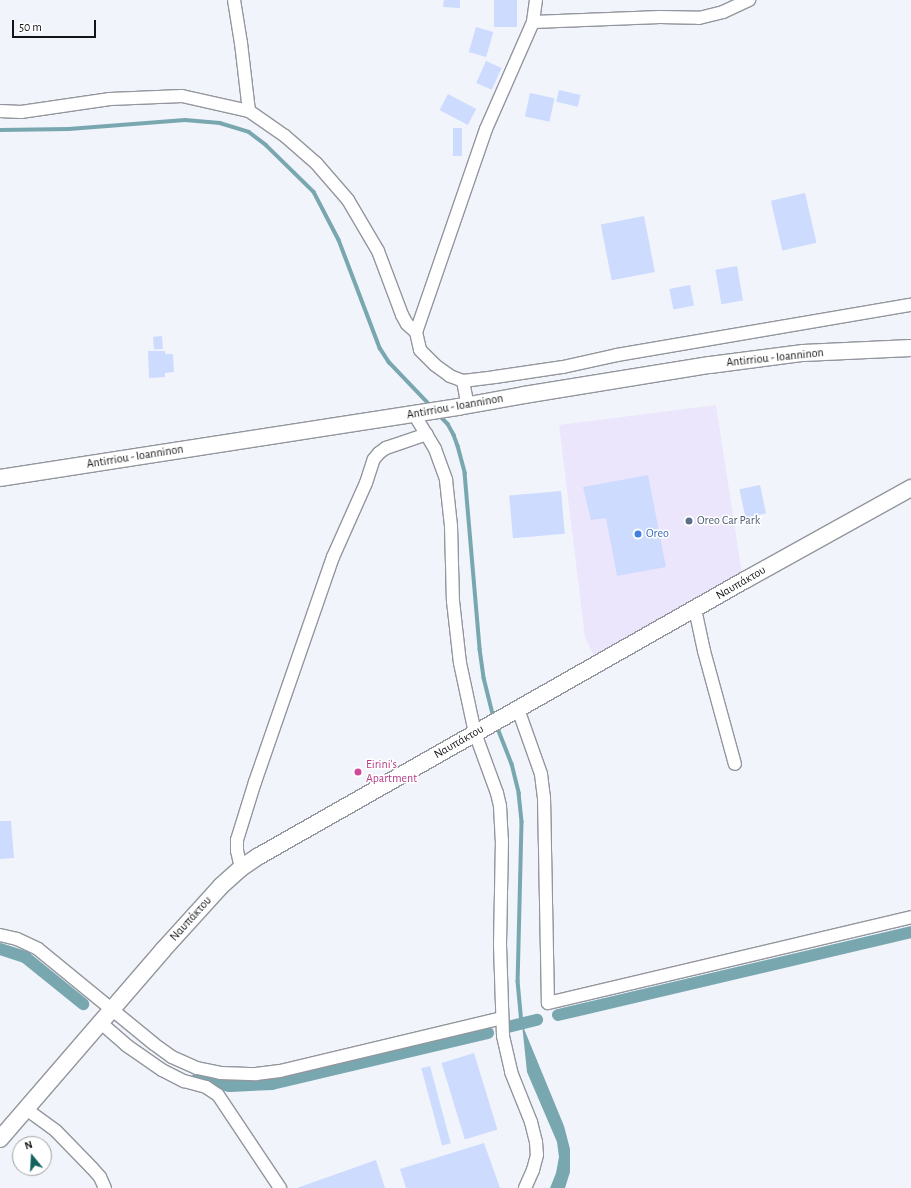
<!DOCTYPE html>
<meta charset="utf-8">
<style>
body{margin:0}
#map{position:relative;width:911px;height:1188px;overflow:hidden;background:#f1f4fb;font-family:"Alegreya Sans",sans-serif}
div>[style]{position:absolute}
.commercial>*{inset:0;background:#ece6fc}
.water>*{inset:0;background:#79a7b0}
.stream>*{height:3.5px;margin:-1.75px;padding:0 1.75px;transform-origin:1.75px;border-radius:1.75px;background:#79a7b0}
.canal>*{height:12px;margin:-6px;padding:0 6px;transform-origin:6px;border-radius:6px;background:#79a7b0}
.building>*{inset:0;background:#ccdbfe;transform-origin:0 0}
.roads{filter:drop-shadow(1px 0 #93969d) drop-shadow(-1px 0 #93969d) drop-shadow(0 1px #93969d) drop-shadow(0 -1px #93969d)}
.minor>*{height:12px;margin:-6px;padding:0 6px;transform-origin:6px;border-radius:6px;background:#fff}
.major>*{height:16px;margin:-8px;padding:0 8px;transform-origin:8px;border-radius:8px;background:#fff}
.dots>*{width:11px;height:11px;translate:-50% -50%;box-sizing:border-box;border:2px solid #fff;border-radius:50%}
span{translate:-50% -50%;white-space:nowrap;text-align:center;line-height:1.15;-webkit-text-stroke:3px #fff;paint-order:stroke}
.street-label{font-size:12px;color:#121416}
.service-label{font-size:12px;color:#4e5e75}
.left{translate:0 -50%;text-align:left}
.shop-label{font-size:12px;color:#366cbe}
.hotel-label{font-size:12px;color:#b23c85}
.north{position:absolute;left:12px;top:1136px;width:40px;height:40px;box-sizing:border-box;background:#fff;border:1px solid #a0a1a2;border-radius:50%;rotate:342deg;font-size:11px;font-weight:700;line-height:16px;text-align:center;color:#121416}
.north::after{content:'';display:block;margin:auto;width:14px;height:18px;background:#14625e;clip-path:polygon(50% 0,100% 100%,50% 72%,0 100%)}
.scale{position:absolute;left:12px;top:20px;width:84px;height:18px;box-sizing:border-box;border:2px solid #121416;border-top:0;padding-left:5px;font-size:12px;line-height:14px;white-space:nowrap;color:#121416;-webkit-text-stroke:3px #fff;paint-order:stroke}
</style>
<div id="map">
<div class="commercial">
<div style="clip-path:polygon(716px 405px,742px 574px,594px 656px,585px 637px,559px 425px)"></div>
</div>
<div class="water">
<div style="clip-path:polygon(522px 1024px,564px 1126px,570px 1149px,570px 1172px,565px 1188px,550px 1188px,556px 1173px,559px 1157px,557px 1142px,527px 1072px)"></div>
</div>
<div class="stream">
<div style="left:0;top:130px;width:69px;rotate:-0.8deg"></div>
<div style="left:69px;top:129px;width:116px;rotate:-4.4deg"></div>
<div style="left:185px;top:120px;width:35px;rotate:5deg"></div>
<div style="left:220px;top:123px;width:30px;rotate:17deg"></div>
<div style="left:249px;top:132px;width:21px;rotate:37deg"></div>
<div style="left:266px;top:145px;width:67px;rotate:44.4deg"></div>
<div style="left:314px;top:192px;width:54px;rotate:62.5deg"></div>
<div style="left:339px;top:240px;width:116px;rotate:69.2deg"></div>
<div style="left:380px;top:348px;width:17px;rotate:57deg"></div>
<div style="left:389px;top:362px;width:61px;rotate:46.3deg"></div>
<div style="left:439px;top:415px;width:13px;rotate:45deg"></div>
<div style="left:448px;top:424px;width:13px;rotate:61deg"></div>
<div style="left:454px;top:435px;width:12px;rotate:70deg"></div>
<div style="left:458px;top:446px;width:28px;rotate:75deg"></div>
<div style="left:465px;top:473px;width:177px;rotate:85.1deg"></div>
<div style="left:480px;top:649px;width:29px;rotate:82deg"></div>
<div style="left:484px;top:678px;width:41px;rotate:76deg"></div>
<div style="left:497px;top:726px;width:41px;rotate:68.5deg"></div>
<div style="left:512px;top:764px;width:30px;rotate:76deg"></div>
<div style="left:519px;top:793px;width:29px;rotate:84deg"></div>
<div style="left:522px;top:822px;width:159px;rotate:91.4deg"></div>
<div style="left:518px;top:981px;width:43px;rotate:84.7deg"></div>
</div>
<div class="canal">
<div style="left:0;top:949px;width:26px;rotate:18deg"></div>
<div style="left:25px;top:957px;width:75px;rotate:39deg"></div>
<div style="left:558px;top:1015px;width:363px;rotate:-13.2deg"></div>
<div style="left:508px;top:1027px;width:30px;rotate:-14deg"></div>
<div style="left:196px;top:1080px;width:35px;rotate:10deg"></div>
<div style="left:230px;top:1086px;width:42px;rotate:-2.7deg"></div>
<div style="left:272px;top:1084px;width:222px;rotate:-13.3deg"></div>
</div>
<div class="building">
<div style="clip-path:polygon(444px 0,460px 0,460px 8px,443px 7px)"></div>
<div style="left:494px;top:0;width:23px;height:27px"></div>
<div style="left:476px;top:27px;width:18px;height:26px;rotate:16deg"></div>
<div style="left:486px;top:61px;width:17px;height:24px;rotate:24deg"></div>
<div style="left:559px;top:90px;width:22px;height:12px;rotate:13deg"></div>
<div style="left:530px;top:93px;width:25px;height:24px;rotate:12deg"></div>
<div style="left:448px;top:94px;width:32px;height:18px;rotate:28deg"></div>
<div style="left:453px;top:128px;width:9px;height:28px"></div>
<div style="left:805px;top:193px;width:51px;height:35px;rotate:77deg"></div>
<div style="left:644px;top:216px;width:57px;height:44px;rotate:79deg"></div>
<div style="left:737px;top:266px;width:35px;height:22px;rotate:80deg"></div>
<div style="left:690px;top:285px;width:21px;height:21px;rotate:79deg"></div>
<div style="left:162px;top:336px;width:13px;height:9px;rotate:86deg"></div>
<div style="clip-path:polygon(148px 351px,165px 351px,165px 354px,173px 354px,174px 372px,165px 373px,165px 377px,149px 378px)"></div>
<div style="clip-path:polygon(648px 475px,666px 567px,617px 576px,606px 518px,591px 520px,583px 487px)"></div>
<div style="left:760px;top:485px;width:29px;height:21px;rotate:78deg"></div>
<div style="left:561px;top:491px;width:43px;height:52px;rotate:85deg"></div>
<div style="clip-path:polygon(0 821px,11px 821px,14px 858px,0 859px)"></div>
<div style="left:474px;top:1053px;width:80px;height:34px;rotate:73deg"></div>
<div style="left:430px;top:1066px;width:80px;height:9px;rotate:75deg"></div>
<div style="clip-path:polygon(484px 1143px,500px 1188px,406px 1188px,400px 1169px)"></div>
<div style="clip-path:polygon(376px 1160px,385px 1188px,297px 1188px)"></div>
</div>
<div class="roads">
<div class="minor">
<div style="left:234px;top:0;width:44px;rotate:80.8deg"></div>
<div style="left:241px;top:43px;width:68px;rotate:83.3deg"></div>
<div style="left:536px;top:0;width:22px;rotate:98deg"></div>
<div style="left:533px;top:22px;width:117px;rotate:113.7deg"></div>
<div style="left:486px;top:129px;width:215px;rotate:109deg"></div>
<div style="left:416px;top:332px;width:18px;rotate:77deg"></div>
<div style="left:420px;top:350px;width:21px;rotate:45deg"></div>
<div style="left:435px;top:365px;width:19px;rotate:36deg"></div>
<div style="left:450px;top:376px;width:14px;rotate:21deg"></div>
<div style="left:463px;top:381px;width:32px;rotate:-7deg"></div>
<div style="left:495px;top:377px;width:69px;rotate:-8.4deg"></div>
<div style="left:563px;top:367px;width:55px;rotate:-12.5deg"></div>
<div style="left:617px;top:355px;width:298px;rotate:-9.7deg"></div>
<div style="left:533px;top:22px;width:127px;rotate:-2.3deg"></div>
<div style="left:660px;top:17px;width:39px;rotate:1deg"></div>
<div style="left:699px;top:18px;width:25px;rotate:-14deg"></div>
<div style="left:723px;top:12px;width:29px;rotate:-25deg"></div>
<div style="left:0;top:111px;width:21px;rotate:3deg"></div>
<div style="left:21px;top:112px;width:90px;rotate:-8.3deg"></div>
<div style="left:110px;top:99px;width:72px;rotate:-2.4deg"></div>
<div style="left:182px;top:96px;width:69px;rotate:12.6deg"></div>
<div style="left:249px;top:111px;width:44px;rotate:34.8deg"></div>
<div style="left:285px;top:136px;width:41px;rotate:41.1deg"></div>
<div style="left:316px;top:163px;width:49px;rotate:49.1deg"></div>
<div style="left:348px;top:200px;width:59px;rotate:59.5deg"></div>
<div style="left:378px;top:251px;width:68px;rotate:69.4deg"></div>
<div style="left:402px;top:315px;width:10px;rotate:61deg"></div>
<div style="left:407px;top:324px;width:12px;rotate:42deg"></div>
<div style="left:463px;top:381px;width:25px;rotate:79deg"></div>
<div style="left:414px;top:414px;width:41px;rotate:59deg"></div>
<div style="left:435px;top:449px;width:33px;rotate:70deg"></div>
<div style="left:446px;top:480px;width:46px;rotate:83.8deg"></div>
<div style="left:451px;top:526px;width:75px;rotate:88.5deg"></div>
<div style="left:453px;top:601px;width:62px;rotate:83.6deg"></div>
<div style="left:460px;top:663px;width:72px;rotate:77.9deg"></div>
<div style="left:475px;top:733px;width:64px;rotate:69.9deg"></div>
<div style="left:497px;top:793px;width:13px;rotate:77deg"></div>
<div style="left:500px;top:806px;width:34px;rotate:87deg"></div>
<div style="left:502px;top:840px;width:105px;rotate:91.1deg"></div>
<div style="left:500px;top:945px;width:91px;rotate:88.1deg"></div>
<div style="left:503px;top:1036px;width:37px;rotate:77deg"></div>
<div style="left:511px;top:1072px;width:54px;rotate:68.2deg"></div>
<div style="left:531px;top:1122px;width:21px;rotate:76deg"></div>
<div style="left:536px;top:1142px;width:13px;rotate:86deg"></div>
<div style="left:537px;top:1155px;width:16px;rotate:105deg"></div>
<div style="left:533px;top:1170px;width:20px;rotate:114deg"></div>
<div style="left:695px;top:609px;width:43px;rotate:77.9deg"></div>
<div style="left:704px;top:651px;width:117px;rotate:74.7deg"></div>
<div style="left:518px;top:709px;width:69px;rotate:70.5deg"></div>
<div style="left:541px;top:774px;width:23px;rotate:83deg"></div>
<div style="left:544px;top:797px;width:206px;rotate:88.9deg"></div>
<div style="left:548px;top:1003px;width:373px;rotate:-13.3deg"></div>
<div style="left:241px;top:868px;width:17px;rotate:-103deg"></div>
<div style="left:237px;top:851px;width:11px;rotate:-90deg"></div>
<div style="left:237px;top:840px;width:61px;rotate:-72.8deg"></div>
<div style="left:255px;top:782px;width:238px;rotate:-70.9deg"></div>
<div style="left:333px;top:557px;width:81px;rotate:-66deg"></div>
<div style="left:366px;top:483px;width:25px;rotate:-72deg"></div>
<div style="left:374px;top:459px;width:8px;rotate:-50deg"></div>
<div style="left:379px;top:453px;width:9px;rotate:-36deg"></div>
<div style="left:386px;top:448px;width:43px;rotate:-18.9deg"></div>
<div style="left:0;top:935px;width:17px;rotate:13deg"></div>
<div style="left:17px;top:939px;width:23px;rotate:25deg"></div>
<div style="left:38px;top:949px;width:150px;rotate:39.3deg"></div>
<div style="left:154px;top:1044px;width:22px;rotate:36deg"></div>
<div style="left:172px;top:1057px;width:27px;rotate:24deg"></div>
<div style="left:197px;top:1068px;width:24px;rotate:12deg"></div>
<div style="left:220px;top:1073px;width:36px;rotate:2deg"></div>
<div style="left:256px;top:1074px;width:24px;rotate:-7deg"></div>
<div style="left:280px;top:1071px;width:228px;rotate:-13.4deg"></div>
<div style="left:101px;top:1023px;width:33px;rotate:41deg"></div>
<div style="left:126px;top:1045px;width:44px;rotate:34.8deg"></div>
<div style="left:162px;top:1070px;width:25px;rotate:27deg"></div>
<div style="left:184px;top:1081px;width:23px;rotate:15deg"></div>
<div style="left:206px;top:1087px;width:14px;rotate:34deg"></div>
<div style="left:218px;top:1095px;width:112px;rotate:56.3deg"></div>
<div style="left:26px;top:1109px;width:37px;rotate:36deg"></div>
<div style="left:56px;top:1131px;width:52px;rotate:45.8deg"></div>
<div style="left:92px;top:1168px;width:12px;rotate:48deg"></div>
<div style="left:100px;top:1177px;width:12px;rotate:66deg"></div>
</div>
<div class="major">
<div style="left:0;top:478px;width:463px;rotate:-8.8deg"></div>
<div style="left:458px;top:407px;width:67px;rotate:-10.3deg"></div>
<div style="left:524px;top:395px;width:188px;rotate:-9.2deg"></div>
<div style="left:710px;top:365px;width:94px;rotate:-7.4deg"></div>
<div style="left:803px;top:353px;width:108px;rotate:-2.7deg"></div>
<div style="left:0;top:1139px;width:250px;rotate:-49.2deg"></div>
<div style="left:163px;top:950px;width:86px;rotate:-47.8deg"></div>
<div style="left:221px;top:886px;width:27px;rotate:-42deg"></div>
<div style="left:241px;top:868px;width:22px;rotate:-34deg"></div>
<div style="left:259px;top:856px;width:559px;rotate:-29.59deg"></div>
<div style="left:745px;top:580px;width:190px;rotate:-29deg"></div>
</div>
</div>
<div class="dots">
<div style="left:689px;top:521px;background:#5c6f8a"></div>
<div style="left:638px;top:534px;background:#3f7fe0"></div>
<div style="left:358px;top:772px;background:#d1479c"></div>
</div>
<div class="street-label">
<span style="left:775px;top:358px;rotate:-6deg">Antirriou - Ioanninon</span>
<span style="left:455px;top:407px;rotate:-10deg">Antirriou - Ioanninon</span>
<span style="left:135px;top:457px;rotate:-9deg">Antirriou - Ioanninon</span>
<span style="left:741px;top:583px;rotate:-30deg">Ναυπάκτου</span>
<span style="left:459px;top:742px;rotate:-30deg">Ναυπάκτου</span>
<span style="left:191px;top:919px;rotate:-48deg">Ναυπάκτου</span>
</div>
<div class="service-label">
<span class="left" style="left:697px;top:521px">Oreo Car Park</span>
</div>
<div class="shop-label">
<span class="left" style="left:646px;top:534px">Oreo</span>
</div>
<div class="hotel-label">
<span class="left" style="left:366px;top:772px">Eirini's<br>Apartment</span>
</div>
<div class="north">N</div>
<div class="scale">50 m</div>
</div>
